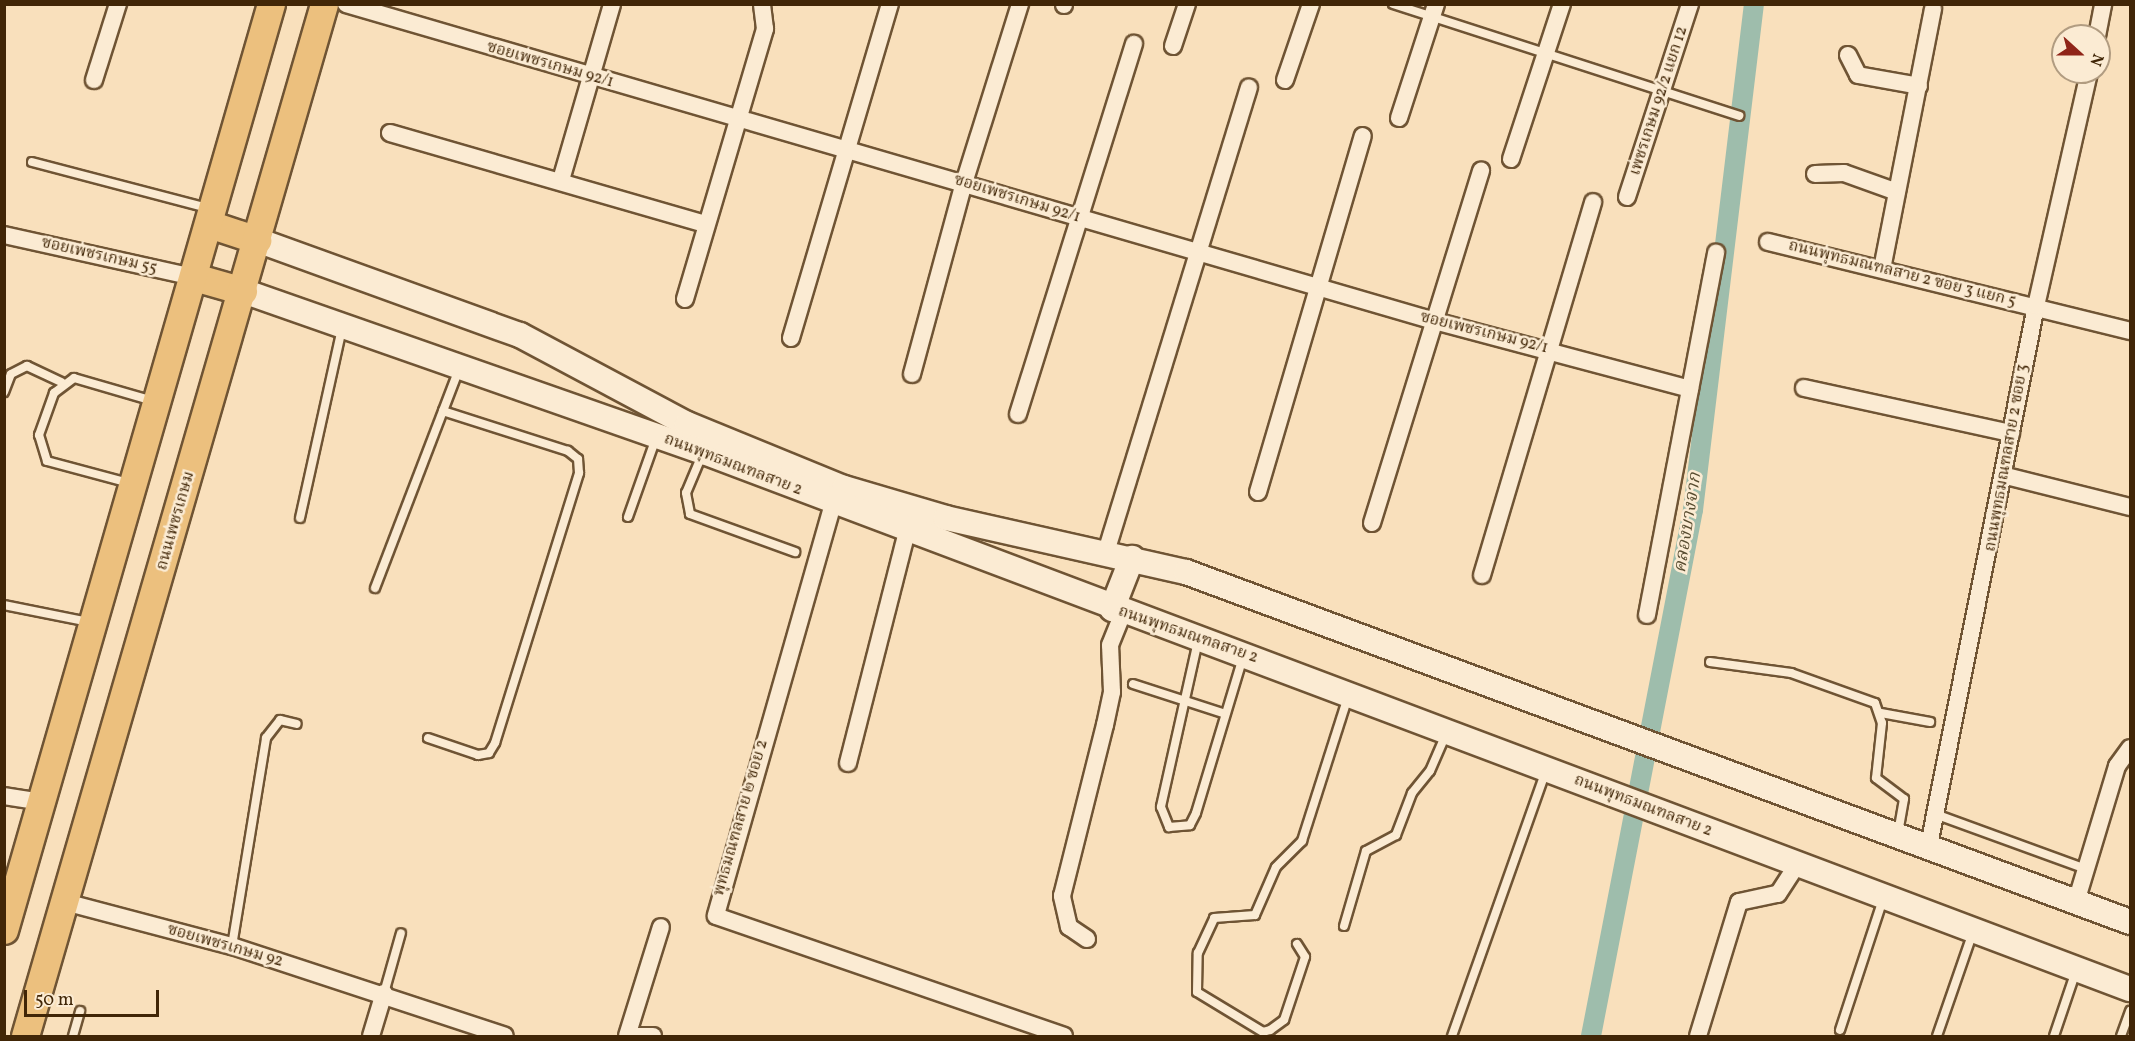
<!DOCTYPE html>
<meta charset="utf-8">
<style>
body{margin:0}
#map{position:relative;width:2135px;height:1041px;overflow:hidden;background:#f9e0bc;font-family:Vollkorn,"Noto Serif Thai",serif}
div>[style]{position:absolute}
.canal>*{height:20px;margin:-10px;padding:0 10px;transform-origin:10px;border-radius:10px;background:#9ebdac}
.roads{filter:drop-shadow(2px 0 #6f5434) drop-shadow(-2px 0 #6f5434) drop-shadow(0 2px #6f5434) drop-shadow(0 -2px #6f5434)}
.service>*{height:8px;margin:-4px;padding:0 4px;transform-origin:4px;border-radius:4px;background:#fbebd3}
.minor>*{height:16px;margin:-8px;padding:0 8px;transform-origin:8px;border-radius:8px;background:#fbebd3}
.secondary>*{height:24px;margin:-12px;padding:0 12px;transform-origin:12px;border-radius:12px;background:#fbebd3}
.primary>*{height:27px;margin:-13.5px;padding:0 13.5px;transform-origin:13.5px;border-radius:13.5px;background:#ecc07e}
span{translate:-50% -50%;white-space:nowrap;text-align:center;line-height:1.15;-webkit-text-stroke:5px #fbebd3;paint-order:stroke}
.street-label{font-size:16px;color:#412607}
.water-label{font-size:18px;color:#584c30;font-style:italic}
.frame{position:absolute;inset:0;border:6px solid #412607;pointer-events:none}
.north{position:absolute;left:2051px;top:24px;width:60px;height:60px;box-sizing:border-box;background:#fbebd3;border:2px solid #b19c81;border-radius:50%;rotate:111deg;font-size:16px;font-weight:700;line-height:24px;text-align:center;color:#412607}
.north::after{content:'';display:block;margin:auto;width:21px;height:27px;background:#8f2418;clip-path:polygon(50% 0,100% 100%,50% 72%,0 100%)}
.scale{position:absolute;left:24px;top:990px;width:135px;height:27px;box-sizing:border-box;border:3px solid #412607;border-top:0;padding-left:8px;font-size:18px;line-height:21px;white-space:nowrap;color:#412607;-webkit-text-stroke:4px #fbebd3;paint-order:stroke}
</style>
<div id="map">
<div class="canal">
<div style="left:1591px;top:1036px;width:536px;rotate:-79.03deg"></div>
<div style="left:1693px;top:510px;width:510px;rotate:-83.13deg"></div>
</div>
<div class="roads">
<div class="service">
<div style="left:1393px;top:4px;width:364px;rotate:17.9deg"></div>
<div style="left:32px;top:162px;width:181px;rotate:14.7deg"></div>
<div style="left:4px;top:392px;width:19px;rotate:-69deg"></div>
<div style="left:11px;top:374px;width:18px;rotate:-27deg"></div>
<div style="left:27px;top:366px;width:38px;rotate:25deg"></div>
<div style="left:702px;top:455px;width:41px;rotate:112.8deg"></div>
<div style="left:686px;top:493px;width:21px;rotate:79deg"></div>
<div style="left:690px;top:514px;width:112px;rotate:19.9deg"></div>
<div style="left:129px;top:483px;width:85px;rotate:-165deg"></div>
<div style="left:47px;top:461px;width:27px;rotate:-107deg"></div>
<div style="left:39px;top:435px;width:45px;rotate:-70.3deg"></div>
<div style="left:54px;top:393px;width:25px;rotate:-37deg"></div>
<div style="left:74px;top:378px;width:82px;rotate:16.2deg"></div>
<div style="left:628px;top:517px;width:84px;rotate:-70.5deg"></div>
<div style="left:300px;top:518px;width:195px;rotate:-77.5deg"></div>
<div style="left:375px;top:588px;width:190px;rotate:-69deg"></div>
<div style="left:4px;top:605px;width:87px;rotate:11.3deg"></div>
<div style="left:1198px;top:641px;width:170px;rotate:102.6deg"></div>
<div style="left:1161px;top:807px;width:22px;rotate:68deg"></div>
<div style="left:1169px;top:827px;width:21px;rotate:-5deg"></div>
<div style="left:1190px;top:825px;width:13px;rotate:-63deg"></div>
<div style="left:1196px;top:813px;width:163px;rotate:-73.2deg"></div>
<div style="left:1710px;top:662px;width:82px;rotate:7.7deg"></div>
<div style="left:1791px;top:673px;width:89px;rotate:19.7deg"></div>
<div style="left:1875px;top:703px;width:21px;rotate:71deg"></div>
<div style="left:1882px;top:723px;width:55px;rotate:96.2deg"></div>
<div style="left:1876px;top:778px;width:35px;rotate:37deg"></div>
<div style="left:1904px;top:799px;width:36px;rotate:100deg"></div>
<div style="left:1133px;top:684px;width:95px;rotate:17.9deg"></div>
<div style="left:1881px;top:713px;width:50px;rotate:10.4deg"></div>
<div style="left:428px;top:738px;width:53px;rotate:18.8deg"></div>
<div style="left:478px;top:755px;width:11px;rotate:-10deg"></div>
<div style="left:489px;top:753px;width:12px;rotate:-59deg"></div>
<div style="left:495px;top:743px;width:283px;rotate:-72.7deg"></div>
<div style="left:579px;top:473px;width:14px;rotate:-94deg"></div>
<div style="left:578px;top:459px;width:13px;rotate:-141deg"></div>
<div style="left:568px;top:451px;width:131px;rotate:-162.3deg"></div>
<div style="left:443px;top:411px;width:45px;rotate:-69.1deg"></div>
<div style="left:1935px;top:814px;width:161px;rotate:20deg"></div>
<div style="left:1344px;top:926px;width:78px;rotate:-73.7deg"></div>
<div style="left:1366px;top:851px;width:34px;rotate:-28deg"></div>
<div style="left:1396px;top:835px;width:45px;rotate:-69.1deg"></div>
<div style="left:1412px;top:793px;width:28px;rotate:-51deg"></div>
<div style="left:1430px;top:771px;width:40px;rotate:-66.6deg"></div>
<div style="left:1297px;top:944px;width:15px;rotate:58deg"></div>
<div style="left:1305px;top:957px;width:66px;rotate:108.4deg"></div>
<div style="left:1284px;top:1020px;width:17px;rotate:144deg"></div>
<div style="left:1270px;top:1030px;width:7px;rotate:164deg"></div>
<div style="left:1263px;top:1032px;width:77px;rotate:-148.8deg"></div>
<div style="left:1197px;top:992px;width:39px;rotate:-89deg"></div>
<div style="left:1198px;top:953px;width:38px;rotate:-65deg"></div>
<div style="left:1214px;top:918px;width:41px;rotate:-4.2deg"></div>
<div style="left:1255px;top:915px;width:52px;rotate:-66.4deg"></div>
<div style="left:1276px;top:867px;width:37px;rotate:-45deg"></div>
<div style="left:1302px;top:841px;width:151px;rotate:-72.3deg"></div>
<div style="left:232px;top:946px;width:211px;rotate:-80.7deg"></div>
<div style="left:266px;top:738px;width:23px;rotate:-52deg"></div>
<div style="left:280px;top:720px;width:17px;rotate:13deg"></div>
<div style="left:384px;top:993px;width:62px;rotate:-74.2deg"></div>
<div style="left:1840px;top:1030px;width:138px;rotate:-71.8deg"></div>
<div style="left:73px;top:1036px;width:26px;rotate:-74deg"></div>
<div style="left:1452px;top:1036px;width:281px;rotate:-70.5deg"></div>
<div style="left:1937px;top:1036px;width:110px;rotate:-70.9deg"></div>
<div style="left:2054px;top:1036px;width:69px;rotate:-71.3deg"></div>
<div style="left:2121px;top:1036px;width:27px;rotate:-70deg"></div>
</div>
<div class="minor">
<div style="left:346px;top:4px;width:1130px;rotate:16.24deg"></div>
<div style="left:1431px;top:320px;width:268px;rotate:14.9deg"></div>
<div style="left:1064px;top:5px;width:1px;rotate:-90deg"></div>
<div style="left:2097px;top:36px;width:33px;rotate:-79deg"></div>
<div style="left:1173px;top:46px;width:44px;rotate:-71.6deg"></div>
<div style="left:1848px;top:55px;width:22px;rotate:63deg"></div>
<div style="left:1858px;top:75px;width:62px;rotate:10.2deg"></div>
<div style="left:94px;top:80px;width:80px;rotate:-72.5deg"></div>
<div style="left:1285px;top:80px;width:80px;rotate:-71.1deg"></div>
<div style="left:1399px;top:118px;width:120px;rotate:-72deg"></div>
<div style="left:390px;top:133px;width:328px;rotate:16.1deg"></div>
<div style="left:1511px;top:159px;width:163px;rotate:-71.8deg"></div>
<div style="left:1815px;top:174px;width:29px;rotate:-2deg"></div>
<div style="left:1844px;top:173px;width:56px;rotate:19.7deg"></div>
<div style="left:561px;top:180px;width:183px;rotate:-73.8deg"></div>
<div style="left:1627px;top:197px;width:203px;rotate:-71.9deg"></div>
<div style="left:4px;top:235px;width:195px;rotate:12.5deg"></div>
<div style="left:1768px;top:242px;width:373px;rotate:13.8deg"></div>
<div style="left:1882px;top:269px;width:265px;rotate:-78.9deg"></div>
<div style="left:685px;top:299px;width:282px;rotate:-73.5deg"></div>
<div style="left:765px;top:29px;width:25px;rotate:-97deg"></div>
<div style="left:791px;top:338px;width:348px;rotate:-73.5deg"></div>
<div style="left:912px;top:374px;width:198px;rotate:-74.8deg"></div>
<div style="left:964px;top:183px;width:188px;rotate:-72.6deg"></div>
<div style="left:1804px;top:388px;width:212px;rotate:12.3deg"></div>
<div style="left:1018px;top:414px;width:388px;rotate:-72.6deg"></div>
<div style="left:2006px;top:476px;width:128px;rotate:14deg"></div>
<div style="left:1258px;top:492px;width:371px;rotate:-73.6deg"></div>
<div style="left:833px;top:504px;width:428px;rotate:105.9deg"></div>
<div style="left:716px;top:916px;width:368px;rotate:19deg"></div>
<div style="left:1372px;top:523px;width:369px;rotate:-72.8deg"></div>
<div style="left:1106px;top:552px;width:486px;rotate:-72.9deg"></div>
<div style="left:1482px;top:575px;width:389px;rotate:-73.4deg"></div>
<div style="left:1647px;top:615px;width:369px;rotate:-79.2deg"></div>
<div style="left:848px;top:763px;width:238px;rotate:-75.7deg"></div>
<div style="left:4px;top:796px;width:38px;rotate:9deg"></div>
<div style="left:1929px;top:845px;width:550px;rotate:-78.77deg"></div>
<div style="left:2036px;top:306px;width:240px;rotate:-77.2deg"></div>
<div style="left:65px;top:902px;width:173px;rotate:14.8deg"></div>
<div style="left:232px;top:946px;width:287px;rotate:18.2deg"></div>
<div style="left:2076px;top:902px;width:142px;rotate:-73.2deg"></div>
<div style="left:2117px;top:766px;width:22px;rotate:-54deg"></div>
<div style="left:1087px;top:939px;width:22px;rotate:-146deg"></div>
<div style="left:1069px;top:927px;width:32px;rotate:-103deg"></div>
<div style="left:1062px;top:896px;width:176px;rotate:-75.9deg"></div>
<div style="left:1105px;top:725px;width:34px;rotate:-78deg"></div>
<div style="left:1112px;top:692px;width:47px;rotate:-92.4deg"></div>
<div style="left:1110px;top:645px;width:35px;rotate:-68deg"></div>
<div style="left:371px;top:1036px;width:45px;rotate:-73.2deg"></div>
<div style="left:627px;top:1036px;width:114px;rotate:-72.7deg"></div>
<div style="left:633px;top:1036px;width:20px"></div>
<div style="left:1698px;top:1036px;width:140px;rotate:-73deg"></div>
<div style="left:1739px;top:902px;width:40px;rotate:-12deg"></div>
<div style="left:1778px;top:894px;width:35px;rotate:-57deg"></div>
</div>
<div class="secondary">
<div style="left:257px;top:240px;width:280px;rotate:19.9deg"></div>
<div style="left:520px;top:335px;width:189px;rotate:28.1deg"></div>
<div style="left:687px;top:424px;width:170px;rotate:22.2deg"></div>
<div style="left:844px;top:488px;width:106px;rotate:16.4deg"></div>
<div style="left:946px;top:518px;width:246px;rotate:12.7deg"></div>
<div style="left:1186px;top:572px;width:1007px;rotate:20.34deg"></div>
<div style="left:243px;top:291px;width:488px;rotate:19.3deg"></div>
<div style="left:704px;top:452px;width:1524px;rotate:20.64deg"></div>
<div style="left:1112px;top:609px;width:55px;rotate:-68.6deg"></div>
</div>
<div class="primary">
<div style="left:209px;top:224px;width:51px;rotate:18.4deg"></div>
<div style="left:194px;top:277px;width:51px;rotate:15.9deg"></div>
<div style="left:4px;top:930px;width:964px;rotate:-73.92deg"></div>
<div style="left:25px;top:1036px;width:1074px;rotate:-73.84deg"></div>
</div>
</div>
<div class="street-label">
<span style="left:550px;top:65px;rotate:16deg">ซอยเพชรเกษม 92/1</span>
<span style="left:1659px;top:101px;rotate:-72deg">เพชรเกษม 92/2 แยก 12</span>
<span style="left:1017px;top:199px;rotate:17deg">ซอยเพชรเกษม 92/1</span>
<span style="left:99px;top:256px;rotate:13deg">ซอยเพชรเกษม 55</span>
<span style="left:1902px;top:274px;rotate:14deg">ถนนพุทธมณฑลสาย 2 ซอย 3 แยก 5</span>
<span style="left:1484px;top:333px;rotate:14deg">ซอยเพชรเกษม 92/1</span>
<span style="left:2007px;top:458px;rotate:-80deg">ถนนพุทธมณฑลสาย 2 ซอย 3</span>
<span style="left:733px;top:465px;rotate:21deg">ถนนพุทธมณฑลสาย 2</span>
<span style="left:176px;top:521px;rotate:-74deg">ถนนเพชรเกษม</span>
<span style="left:1188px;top:635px;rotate:19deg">ถนนพุทธมณฑลสาย 2</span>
<span style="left:1643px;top:806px;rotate:21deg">ถนนพุทธมณฑลสาย 2</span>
<span style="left:741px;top:818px;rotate:-74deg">พุทธมณฑลสาย ๒ ซอย 2</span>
<span style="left:225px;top:946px;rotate:16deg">ซอยเพชรเกษม 92</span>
</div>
<div class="water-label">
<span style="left:1689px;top:523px;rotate:-81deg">คลองบางจาก</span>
</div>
<div class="frame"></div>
<div class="north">N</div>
<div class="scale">50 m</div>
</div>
